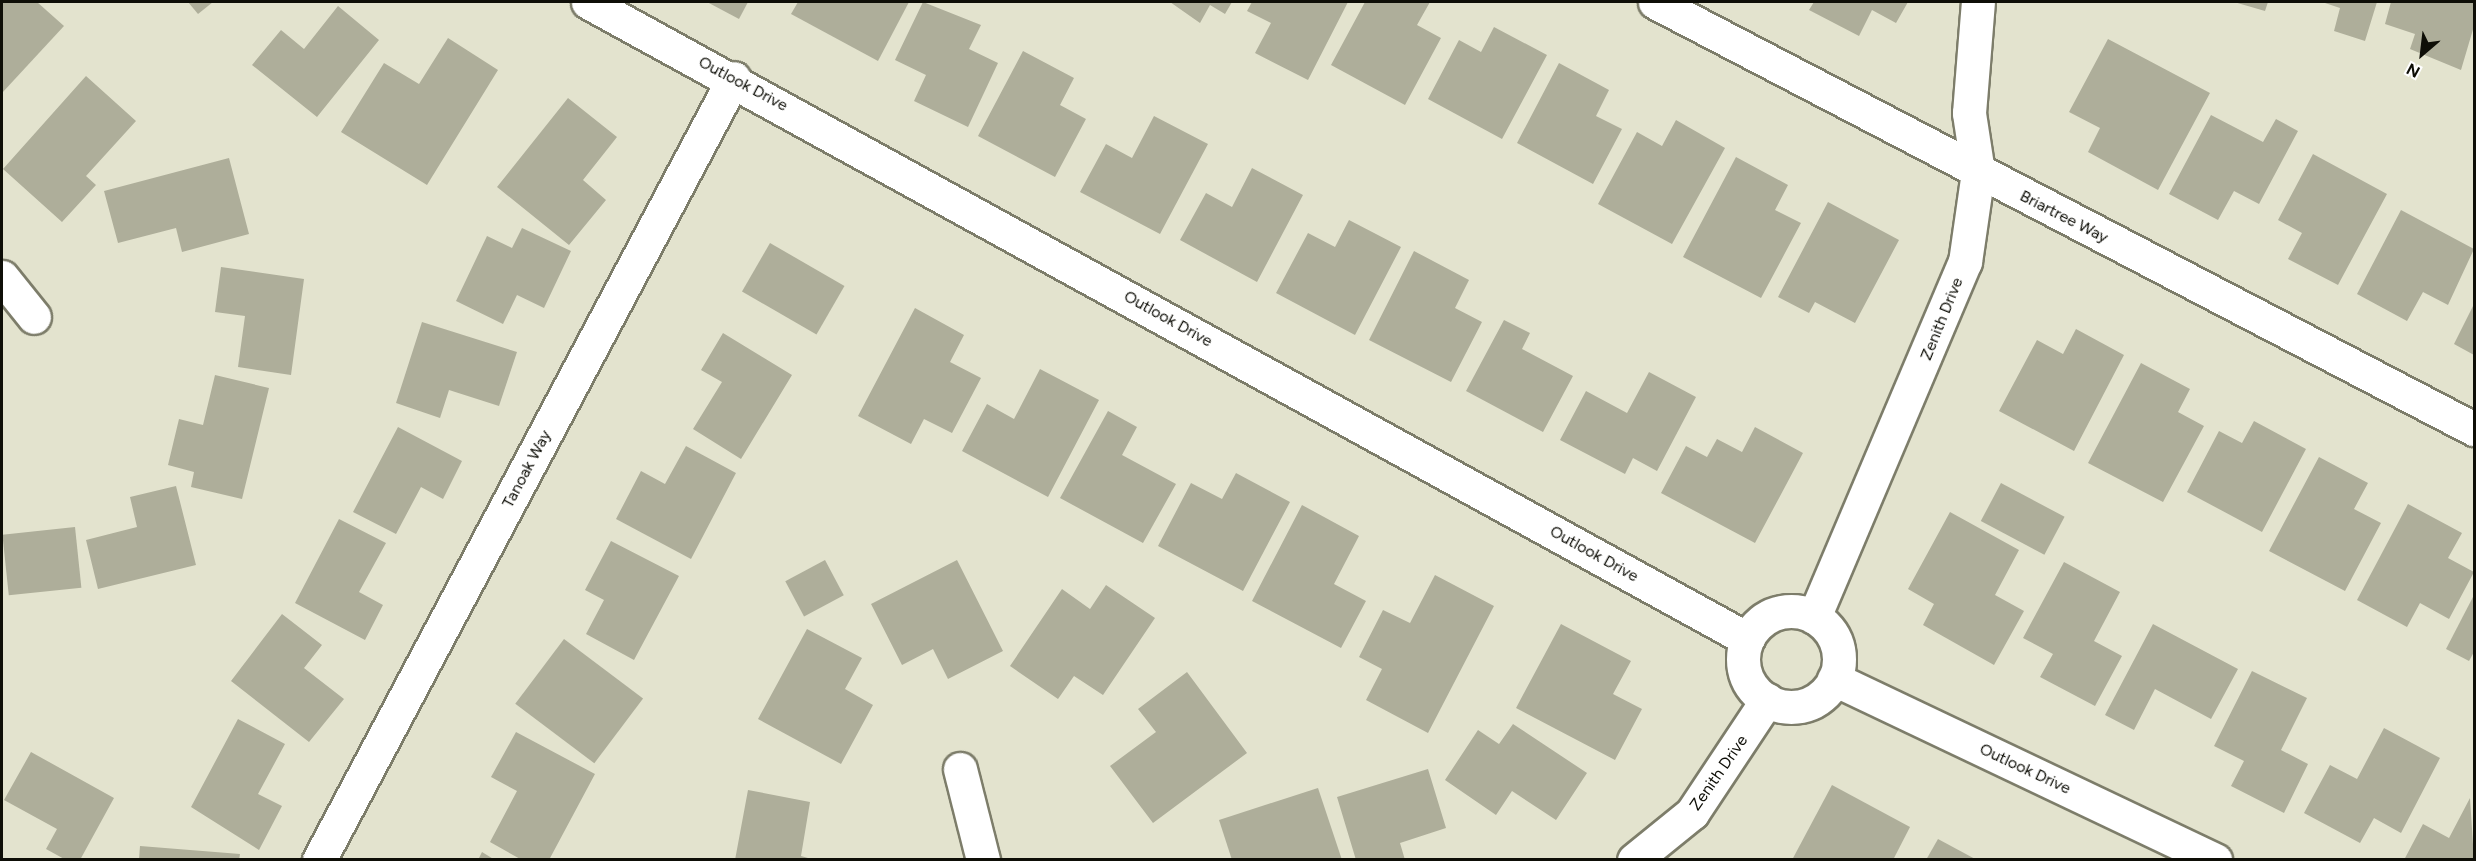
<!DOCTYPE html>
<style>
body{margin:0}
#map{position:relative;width:2476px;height:861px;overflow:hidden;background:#e3e3ce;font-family:Figtree,sans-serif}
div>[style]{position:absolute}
.building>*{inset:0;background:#aeae9a;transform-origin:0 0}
.roads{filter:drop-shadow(2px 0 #7d7d6a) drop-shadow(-2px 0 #7d7d6a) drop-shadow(0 2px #7d7d6a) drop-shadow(0 -2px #7d7d6a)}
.minor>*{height:33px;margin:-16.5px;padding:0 16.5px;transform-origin:16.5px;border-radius:16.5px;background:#fff}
.tertiary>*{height:33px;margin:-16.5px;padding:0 16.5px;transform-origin:16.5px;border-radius:16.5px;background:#fff}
.tertiary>.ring{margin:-16.5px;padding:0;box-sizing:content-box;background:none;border:33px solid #fff;border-radius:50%}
span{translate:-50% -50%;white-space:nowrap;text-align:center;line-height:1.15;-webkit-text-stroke:4.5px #fff;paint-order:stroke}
.street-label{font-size:16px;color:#0e0e07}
.frame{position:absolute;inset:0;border:3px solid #0e0e07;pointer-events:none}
.north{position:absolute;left:2392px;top:24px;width:60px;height:60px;-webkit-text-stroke:4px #fff;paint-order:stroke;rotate:208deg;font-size:16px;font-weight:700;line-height:24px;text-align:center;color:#0e0e07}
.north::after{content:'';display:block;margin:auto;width:21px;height:27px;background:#0e0e07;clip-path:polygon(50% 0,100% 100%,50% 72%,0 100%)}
</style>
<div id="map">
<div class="building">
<div style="clip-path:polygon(2px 2px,37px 2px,64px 26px,2px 93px)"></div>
<div style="clip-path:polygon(188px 2px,213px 2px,198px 14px)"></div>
<div style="clip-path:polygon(707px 2px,748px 2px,739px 19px)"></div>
<div style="clip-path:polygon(798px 2px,909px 2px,878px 61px,791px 14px)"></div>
<div style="clip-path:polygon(923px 2px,981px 25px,969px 49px,998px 63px,968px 127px,914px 101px,926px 75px,895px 60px)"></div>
<div style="clip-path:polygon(1170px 2px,1232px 2px,1225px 14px,1210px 5px,1200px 23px)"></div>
<div style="clip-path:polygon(1252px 2px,1348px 2px,1308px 80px,1255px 53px,1271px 23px,1247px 11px)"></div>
<div style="clip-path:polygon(1365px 2px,1430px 2px,1417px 25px,1441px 38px,1405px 105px,1331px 65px)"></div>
<div style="clip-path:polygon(1814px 2px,1908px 2px,1896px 23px,1872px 10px,1859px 36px,1809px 10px)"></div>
<div style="clip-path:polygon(2234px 2px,2268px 2px,2265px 11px)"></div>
<div style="clip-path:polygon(2322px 2px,2377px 2px,2365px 41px,2334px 31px,2340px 8px)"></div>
<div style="clip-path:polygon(2391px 2px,2474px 2px,2474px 26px,2461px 70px,2410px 49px,2415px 34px,2385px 24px)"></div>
<div style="clip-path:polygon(338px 6px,379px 40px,317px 117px,252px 65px,281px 30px,304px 49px)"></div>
<div style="clip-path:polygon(1494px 27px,1547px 55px,1502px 139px,1428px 99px,1459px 40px,1481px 52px)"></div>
<div style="clip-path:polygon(448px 38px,498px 70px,427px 185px,341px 132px,384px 63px,419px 84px)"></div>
<div style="clip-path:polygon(2108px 39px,2210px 93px,2158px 190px,2088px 152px,2100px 128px,2069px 112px)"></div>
<div style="clip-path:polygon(1023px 51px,1074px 78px,1060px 105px,1086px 119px,1055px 177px,978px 136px)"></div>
<div style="clip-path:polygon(1559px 63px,1609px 90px,1596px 116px,1622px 129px,1593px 184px,1517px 143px)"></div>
<div style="clip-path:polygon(86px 76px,136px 121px,86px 176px,96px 185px,62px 222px,3px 169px)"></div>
<div style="clip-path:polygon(568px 98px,617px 137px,583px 180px,606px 200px,569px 245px,497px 187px)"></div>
<div style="clip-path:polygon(2211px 115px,2263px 142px,2276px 119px,2298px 131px,2259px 204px,2234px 191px,2218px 220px,2169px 194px)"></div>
<div style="clip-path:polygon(1154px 116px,1208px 144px,1160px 234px,1080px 192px,1106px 144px,1132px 158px)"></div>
<div style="clip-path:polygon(1676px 120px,1725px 148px,1672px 244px,1598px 204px,1637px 132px,1662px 146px)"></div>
<div style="clip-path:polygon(2313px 154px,2387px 194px,2338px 285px,2288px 259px,2302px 233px,2278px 220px)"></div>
<div style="clip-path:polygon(1736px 157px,1788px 185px,1775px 210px,1801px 223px,1761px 298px,1683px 257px)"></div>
<div style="clip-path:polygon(229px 158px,249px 234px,182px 252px,176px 228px,118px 243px,104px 191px)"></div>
<div style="clip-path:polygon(1252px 168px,1303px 195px,1257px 282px,1180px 240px,1206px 193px,1232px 207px)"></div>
<div style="clip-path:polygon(1828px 202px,1899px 240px,1855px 323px,1815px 302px,1809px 313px,1778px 297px)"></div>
<div style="clip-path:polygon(2401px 210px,2474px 249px,2448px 305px,2423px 292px,2407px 321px,2357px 294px)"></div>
<div style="clip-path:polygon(1349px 220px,1401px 247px,1355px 335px,1276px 293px,1308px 233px,1335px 247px)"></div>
<div style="clip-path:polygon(522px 228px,571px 251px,544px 308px,517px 295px,503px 324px,456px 301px,487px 236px,512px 248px)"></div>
<div style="left:770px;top:243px;width:86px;height:56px;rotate:30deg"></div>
<div style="clip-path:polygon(1414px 251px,1469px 280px,1455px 308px,1482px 322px,1451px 382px,1369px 340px)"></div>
<div style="clip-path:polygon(221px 267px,304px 279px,291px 375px,238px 367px,245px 316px,215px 312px)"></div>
<div style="clip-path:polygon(2474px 304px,2474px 355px,2454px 344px)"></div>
<div style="clip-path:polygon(915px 308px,964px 335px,950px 362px,981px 378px,952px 433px,924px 419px,911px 444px,858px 416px)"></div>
<div style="clip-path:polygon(1504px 320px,1530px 333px,1522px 349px,1573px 376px,1543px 432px,1466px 391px)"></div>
<div style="clip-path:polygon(422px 322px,517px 352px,499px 406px,449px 390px,440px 418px,396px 403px)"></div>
<div style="clip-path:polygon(2076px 329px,2124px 355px,2074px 451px,1999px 411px,2037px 340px,2063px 354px)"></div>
<div style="clip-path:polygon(723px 333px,792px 375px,741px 459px,693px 429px,722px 382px,701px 370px)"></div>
<div style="clip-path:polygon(2141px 363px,2190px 389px,2178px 412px,2204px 426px,2163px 502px,2088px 463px)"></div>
<div style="clip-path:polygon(1040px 369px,1099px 400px,1048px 497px,962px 451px,987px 404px,1014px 419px)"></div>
<div style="clip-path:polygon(1649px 372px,1696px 397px,1657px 471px,1633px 458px,1625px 474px,1560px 440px,1586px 391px,1627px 413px)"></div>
<div style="clip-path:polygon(215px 375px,269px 388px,242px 499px,191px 487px,194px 472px,168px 465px,179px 419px,203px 425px)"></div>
<div style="clip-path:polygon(1108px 411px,1137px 427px,1122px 455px,1176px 484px,1143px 543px,1060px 498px)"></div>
<div style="clip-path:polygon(2254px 421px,2306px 449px,2262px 532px,2187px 492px,2219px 431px,2242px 443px)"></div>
<div style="clip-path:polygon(398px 427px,462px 461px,443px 499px,421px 487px,396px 534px,353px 512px)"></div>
<div style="clip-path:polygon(1755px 427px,1803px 453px,1755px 543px,1661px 493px,1686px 446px,1707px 457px,1717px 439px,1742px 452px)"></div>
<div style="clip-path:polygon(686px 446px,736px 473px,691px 559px,616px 519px,641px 471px,665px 484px)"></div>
<div style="clip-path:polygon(2319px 457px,2368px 483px,2354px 509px,2381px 523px,2345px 591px,2269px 551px)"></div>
<div style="clip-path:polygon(1236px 473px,1290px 502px,1243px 591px,1158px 546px,1191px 483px,1222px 499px)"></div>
<div style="left:2001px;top:483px;width:72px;height:43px;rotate:28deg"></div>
<div style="clip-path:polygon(176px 486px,196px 565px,98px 589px,86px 540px,137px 527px,130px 497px)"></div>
<div style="clip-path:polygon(2408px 504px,2462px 533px,2448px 558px,2474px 572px,2449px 619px,2420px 603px,2407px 627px,2357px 600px)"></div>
<div style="clip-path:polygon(1302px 505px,1359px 536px,1334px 584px,1366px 601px,1341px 648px,1252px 601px)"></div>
<div style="clip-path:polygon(1950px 512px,2019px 550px,1995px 595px,2024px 611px,1994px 665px,1923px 625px,1934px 604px,1908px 589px)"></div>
<div style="clip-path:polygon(339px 519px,386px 543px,359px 592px,383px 605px,365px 640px,295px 603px)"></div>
<div style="left:75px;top:527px;width:61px;height:73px;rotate:84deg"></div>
<div style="clip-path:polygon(611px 541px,679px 576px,634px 660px,586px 634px,604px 600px,585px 590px)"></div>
<div style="left:825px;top:560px;width:40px;height:45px;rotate:62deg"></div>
<div style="clip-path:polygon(957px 560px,1003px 651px,948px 679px,933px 649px,902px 665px,871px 604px)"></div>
<div style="clip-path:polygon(2064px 562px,2120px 592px,2094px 641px,2122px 656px,2095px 706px,2040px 677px,2053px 654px,2023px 638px)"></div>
<div style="clip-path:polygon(1435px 575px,1494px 606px,1428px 733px,1366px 700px,1382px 669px,1359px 657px,1383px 610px,1410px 623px)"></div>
<div style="clip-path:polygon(1106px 585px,1155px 618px,1103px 695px,1074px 676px,1058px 699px,1010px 666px,1062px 589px,1090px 609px)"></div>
<div style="clip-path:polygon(2474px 595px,2474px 652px,2469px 661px,2446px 649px)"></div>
<div style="clip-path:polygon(282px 614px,322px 645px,304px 668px,344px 699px,309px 742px,231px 681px)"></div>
<div style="clip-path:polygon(1561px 624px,1631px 661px,1613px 694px,1642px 709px,1615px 760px,1516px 708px)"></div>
<div style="clip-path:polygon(2153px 624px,2238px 669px,2211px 719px,2155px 689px,2134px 730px,2105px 715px)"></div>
<div style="clip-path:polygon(807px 629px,862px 658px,845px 689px,873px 705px,841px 764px,758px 719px)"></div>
<div style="left:564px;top:639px;width:99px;height:81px;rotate:37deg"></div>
<div style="clip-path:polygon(2252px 671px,2307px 698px,2281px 750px,2308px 764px,2284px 813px,2231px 786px,2244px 761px,2214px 746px)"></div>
<div style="clip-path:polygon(1187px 672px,1247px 753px,1153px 823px,1110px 766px,1156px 732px,1138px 709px)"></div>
<div style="clip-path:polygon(238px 719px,285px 744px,258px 794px,282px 806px,259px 850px,191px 807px)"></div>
<div style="clip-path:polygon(1513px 724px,1587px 773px,1556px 820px,1512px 791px,1496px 815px,1445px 780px,1478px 730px,1499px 744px)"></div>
<div style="clip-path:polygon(2384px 728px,2440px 758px,2401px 833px,2374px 818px,2360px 843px,2304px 813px,2330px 765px,2357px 779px)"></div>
<div style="clip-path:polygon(516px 732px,595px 774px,549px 860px,522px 860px,490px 842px,517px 791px,491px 777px)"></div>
<div style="clip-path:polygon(31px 752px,114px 798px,80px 860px,66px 860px,46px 849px,57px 829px,4px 800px)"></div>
<div style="clip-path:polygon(1428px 769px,1446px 828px,1400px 843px,1405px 860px,1356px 860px,1337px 797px)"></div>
<div style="clip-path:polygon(1832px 785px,1910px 827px,1893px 860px,1792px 860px)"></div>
<div style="clip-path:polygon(1318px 788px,1342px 860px,1232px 860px,1219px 820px)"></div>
<div style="clip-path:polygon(748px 790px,810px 802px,801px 856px,815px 860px,735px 860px)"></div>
<div style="clip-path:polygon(2470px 798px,2474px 860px,2404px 860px,2423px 824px,2449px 838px)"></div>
<div style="clip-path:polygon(1938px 839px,1977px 860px,1926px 860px)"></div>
<div style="clip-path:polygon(140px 846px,240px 854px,239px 860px,139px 860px)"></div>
<div style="clip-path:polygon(482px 852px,495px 860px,478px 860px)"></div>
</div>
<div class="roads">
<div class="minor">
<div style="left:588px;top:2px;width:1323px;rotate:28.79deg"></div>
<div style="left:1655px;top:2px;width:924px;rotate:27.54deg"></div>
<div style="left:2px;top:277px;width:51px;rotate:51.3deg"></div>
<div style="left:1834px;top:679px;width:422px;rotate:25.4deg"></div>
<div style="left:960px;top:769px;width:94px;rotate:75.8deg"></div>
<div style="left:319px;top:860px;width:885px;rotate:-62.05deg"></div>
</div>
<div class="tertiary">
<div class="ring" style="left:1743px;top:611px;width:63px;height:63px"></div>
<div style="left:1814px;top:617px;width:386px;rotate:-67deg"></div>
<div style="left:1965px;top:262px;width:91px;rotate:-81.8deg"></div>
<div style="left:1978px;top:172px;width:60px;rotate:-98.7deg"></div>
<div style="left:1969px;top:113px;width:111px;rotate:-85.4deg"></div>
<div style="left:1634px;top:860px;width:75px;rotate:-39deg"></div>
<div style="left:1692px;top:813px;width:136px;rotate:-56.4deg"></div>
</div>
</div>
<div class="street-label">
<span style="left:743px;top:84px;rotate:28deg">Outlook Drive</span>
<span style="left:2064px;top:217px;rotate:27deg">Briartree Way</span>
<span style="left:1168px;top:319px;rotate:29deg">Outlook Drive</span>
<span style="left:1942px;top:319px;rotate:-68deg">Zenith Drive</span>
<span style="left:527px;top:469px;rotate:-62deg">Tanoak Way</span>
<span style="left:1594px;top:554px;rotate:29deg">Outlook Drive</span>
<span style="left:2025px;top:769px;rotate:25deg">Outlook Drive</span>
<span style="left:1719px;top:773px;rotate:-55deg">Zenith Drive</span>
</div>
<div class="frame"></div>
<div class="north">N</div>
</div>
